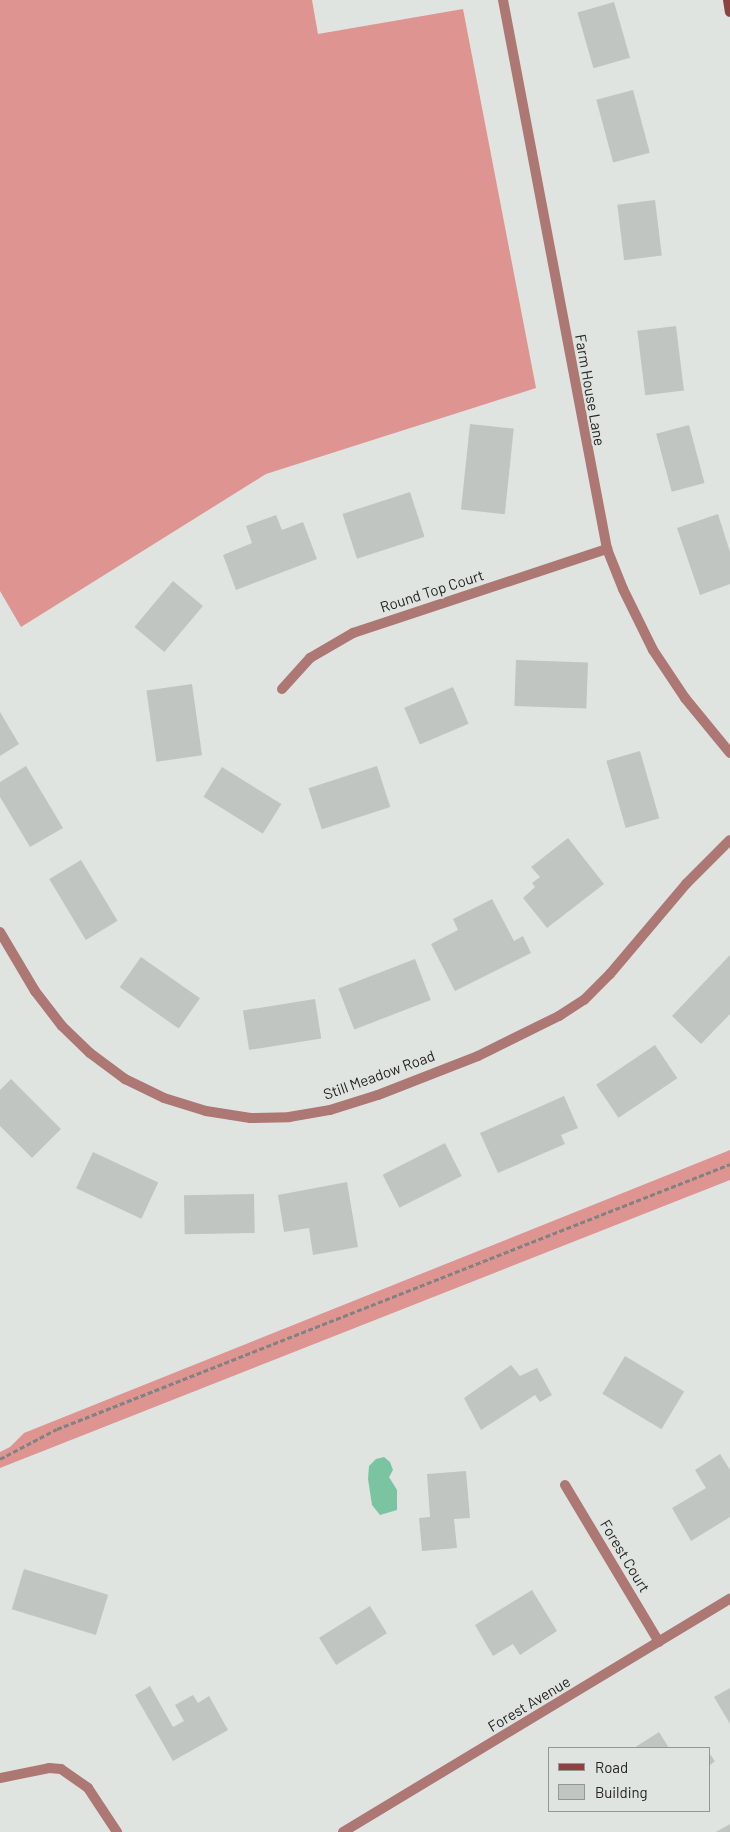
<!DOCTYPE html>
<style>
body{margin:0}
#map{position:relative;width:730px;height:1832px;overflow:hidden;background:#dfe4e1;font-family:Barlow,sans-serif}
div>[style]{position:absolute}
.forest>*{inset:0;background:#de9490}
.water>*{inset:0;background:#7ac4a1}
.building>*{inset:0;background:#c0c5c2;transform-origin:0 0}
.path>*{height:3px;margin-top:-1.5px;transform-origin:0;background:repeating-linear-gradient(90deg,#808381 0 5px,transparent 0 7.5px)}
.minor>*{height:10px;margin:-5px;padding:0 5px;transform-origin:5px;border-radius:5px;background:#ad7774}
.secondary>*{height:10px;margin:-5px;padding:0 5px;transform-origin:5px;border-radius:5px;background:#8d4241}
span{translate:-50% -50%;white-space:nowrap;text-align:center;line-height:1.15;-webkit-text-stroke:4.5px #dfe4e1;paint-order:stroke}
.street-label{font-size:15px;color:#232524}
.legend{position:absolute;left:548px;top:1747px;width:162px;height:65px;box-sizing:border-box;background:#dfe4e1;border:1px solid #949895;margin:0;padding:6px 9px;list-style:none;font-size:15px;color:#232524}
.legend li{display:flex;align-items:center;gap:10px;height:25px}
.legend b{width:25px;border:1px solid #949895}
</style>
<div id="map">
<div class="forest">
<div style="clip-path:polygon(0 0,312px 0,318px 34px,463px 9px,536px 388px,266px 474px,21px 627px,0 591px)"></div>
<div style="clip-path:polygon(730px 1150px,730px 1180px,0 1468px,0 1452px,10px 1447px,24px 1433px)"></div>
</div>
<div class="water">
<div style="clip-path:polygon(384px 1457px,390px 1462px,393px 1470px,389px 1477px,397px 1490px,397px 1510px,380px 1515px,372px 1505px,368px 1479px,369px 1466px,376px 1459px)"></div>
</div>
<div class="building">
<div style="left:614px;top:2px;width:58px;height:38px;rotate:74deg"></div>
<div style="left:633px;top:90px;width:65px;height:38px;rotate:75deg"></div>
<div style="left:655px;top:200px;width:56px;height:38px;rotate:83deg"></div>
<div style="left:676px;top:326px;width:65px;height:39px;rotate:83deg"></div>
<div style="left:470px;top:424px;width:44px;height:86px;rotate:6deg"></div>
<div style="left:689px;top:425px;width:60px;height:34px;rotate:75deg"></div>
<div style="left:410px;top:492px;width:47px;height:71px;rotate:72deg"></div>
<div style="clip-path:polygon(718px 514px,730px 552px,730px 584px,700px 595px,677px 528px)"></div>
<div style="clip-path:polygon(276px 515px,282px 530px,303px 522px,317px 559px,236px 590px,223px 555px,252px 543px,246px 526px)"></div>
<div style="left:173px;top:581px;width:39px;height:60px;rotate:40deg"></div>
<div style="left:516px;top:660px;width:72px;height:46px;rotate:2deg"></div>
<div style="left:192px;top:684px;width:72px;height:46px;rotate:82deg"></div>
<div style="left:453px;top:687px;width:40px;height:53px;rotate:67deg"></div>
<div style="clip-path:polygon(0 712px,19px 744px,0 756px)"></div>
<div style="left:640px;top:751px;width:70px;height:35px;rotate:74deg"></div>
<div style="clip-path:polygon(26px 766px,63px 828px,30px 847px,0 797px,0 782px)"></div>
<div style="left:377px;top:766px;width:43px;height:72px;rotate:72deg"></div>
<div style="left:222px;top:767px;width:70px;height:35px;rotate:32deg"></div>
<div style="clip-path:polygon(568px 838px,604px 884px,547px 928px,523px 898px,535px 887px,532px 883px,540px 877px,531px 867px)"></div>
<div style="left:81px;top:860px;width:71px;height:37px;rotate:59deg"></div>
<div style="clip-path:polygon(492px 899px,514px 941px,523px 936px,531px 953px,455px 991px,431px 944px,458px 930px,453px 919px)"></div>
<div style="clip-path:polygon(730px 955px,730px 1014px,701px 1044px,672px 1016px)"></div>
<div style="left:141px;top:957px;width:72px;height:37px;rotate:35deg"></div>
<div style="left:415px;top:959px;width:44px;height:82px;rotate:69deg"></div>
<div style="left:315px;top:999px;width:40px;height:73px;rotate:81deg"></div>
<div style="left:655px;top:1045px;width:40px;height:71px;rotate:56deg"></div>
<div style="clip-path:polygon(11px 1079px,61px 1129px,32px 1158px,0 1126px,0 1090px)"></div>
<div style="clip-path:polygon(564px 1096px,578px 1128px,561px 1135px,565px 1144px,498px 1173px,480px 1133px)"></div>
<div style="left:445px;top:1143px;width:37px;height:70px;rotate:63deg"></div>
<div style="left:93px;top:1152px;width:72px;height:40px;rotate:25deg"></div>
<div style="clip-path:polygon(347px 1182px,358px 1247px,313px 1255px,309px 1228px,284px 1232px,278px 1195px)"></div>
<div style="left:254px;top:1194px;width:39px;height:70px;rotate:89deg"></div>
<div style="left:625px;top:1356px;width:69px;height:44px;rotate:31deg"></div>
<div style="clip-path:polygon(511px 1365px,520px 1376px,537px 1368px,552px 1395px,540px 1402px,535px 1395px,481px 1430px,464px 1398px)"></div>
<div style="clip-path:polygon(720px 1454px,730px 1470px,730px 1517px,691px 1541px,672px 1508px,706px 1488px,695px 1470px)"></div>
<div style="clip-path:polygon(466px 1471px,470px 1518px,454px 1519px,457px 1548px,422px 1551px,419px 1518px,430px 1517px,427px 1474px)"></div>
<div style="left:24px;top:1569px;width:88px;height:42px;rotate:17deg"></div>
<div style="clip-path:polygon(532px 1590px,557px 1631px,520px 1655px,513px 1644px,493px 1656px,475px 1625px)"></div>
<div style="left:370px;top:1606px;width:32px;height:60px;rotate:58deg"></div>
<div style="clip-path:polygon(150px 1686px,173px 1727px,184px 1721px,175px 1705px,193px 1695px,198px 1703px,209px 1696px,228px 1730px,173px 1761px,135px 1695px)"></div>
<div style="clip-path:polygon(730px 1688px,730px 1724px,714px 1697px)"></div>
<div style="clip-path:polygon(659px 1732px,669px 1748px,634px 1748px)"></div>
<div style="clip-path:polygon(709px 1753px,715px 1761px,709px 1766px)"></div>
<div style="clip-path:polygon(730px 1824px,730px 1832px,716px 1832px)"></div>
</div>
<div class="path">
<div style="left:0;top:1459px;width:64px;rotate:-27.8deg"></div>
<div style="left:57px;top:1429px;width:723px;rotate:-21.49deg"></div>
</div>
<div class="minor">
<div style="left:503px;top:0;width:559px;rotate:79.27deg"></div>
<div style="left:607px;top:549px;width:43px;rotate:68.2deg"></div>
<div style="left:623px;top:589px;width:68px;rotate:63.8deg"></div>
<div style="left:653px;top:650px;width:58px;rotate:56.3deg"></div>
<div style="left:685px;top:698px;width:71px;rotate:50.7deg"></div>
<div style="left:282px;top:689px;width:42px;rotate:-47.9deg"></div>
<div style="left:310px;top:658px;width:50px;rotate:-30.2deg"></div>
<div style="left:353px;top:633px;width:268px;rotate:-18.3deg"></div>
<div style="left:0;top:932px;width:69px;rotate:59.3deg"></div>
<div style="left:35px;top:991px;width:44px;rotate:52.4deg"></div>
<div style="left:62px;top:1026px;width:39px;rotate:44deg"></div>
<div style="left:90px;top:1053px;width:44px;rotate:36.6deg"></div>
<div style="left:125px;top:1079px;width:43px;rotate:26deg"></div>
<div style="left:164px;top:1098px;width:44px;rotate:17.2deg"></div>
<div style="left:206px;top:1111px;width:45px;rotate:9deg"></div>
<div style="left:250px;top:1118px;width:39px;rotate:-1deg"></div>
<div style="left:289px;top:1117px;width:42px;rotate:-9.7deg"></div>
<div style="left:330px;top:1110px;width:50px;rotate:-17.4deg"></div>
<div style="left:378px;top:1095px;width:107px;rotate:-21.3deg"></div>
<div style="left:478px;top:1056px;width:90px;rotate:-26.3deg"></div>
<div style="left:559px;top:1016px;width:30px;rotate:-33deg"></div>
<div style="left:584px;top:1000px;width:37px;rotate:-45deg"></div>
<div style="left:610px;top:974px;width:118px;rotate:-49.8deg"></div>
<div style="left:686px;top:884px;width:62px;rotate:-45deg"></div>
<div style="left:565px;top:1485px;width:183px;rotate:59.1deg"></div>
<div style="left:0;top:1778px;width:50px;rotate:-11.5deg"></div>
<div style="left:49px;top:1768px;width:12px;rotate:5deg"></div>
<div style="left:61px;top:1769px;width:33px;rotate:35deg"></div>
<div style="left:88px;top:1788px;width:53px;rotate:56.6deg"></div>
<div style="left:343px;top:1832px;width:452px;rotate:-31.1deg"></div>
</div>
<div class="secondary">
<div style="left:728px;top:0;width:12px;rotate:81deg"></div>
</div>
<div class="street-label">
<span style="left:590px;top:390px;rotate:80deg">Farm House Lane</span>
<span style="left:432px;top:591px;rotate:-18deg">Round Top Court</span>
<span style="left:379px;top:1075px;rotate:-20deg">Still Meadow Road</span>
<span style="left:625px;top:1556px;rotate:59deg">Forest Court</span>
<span style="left:529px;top:1704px;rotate:-31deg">Forest Avenue</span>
</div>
<ul class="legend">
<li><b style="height:6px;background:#8d4241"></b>Road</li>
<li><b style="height:14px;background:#c0c5c2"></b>Building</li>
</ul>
</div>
